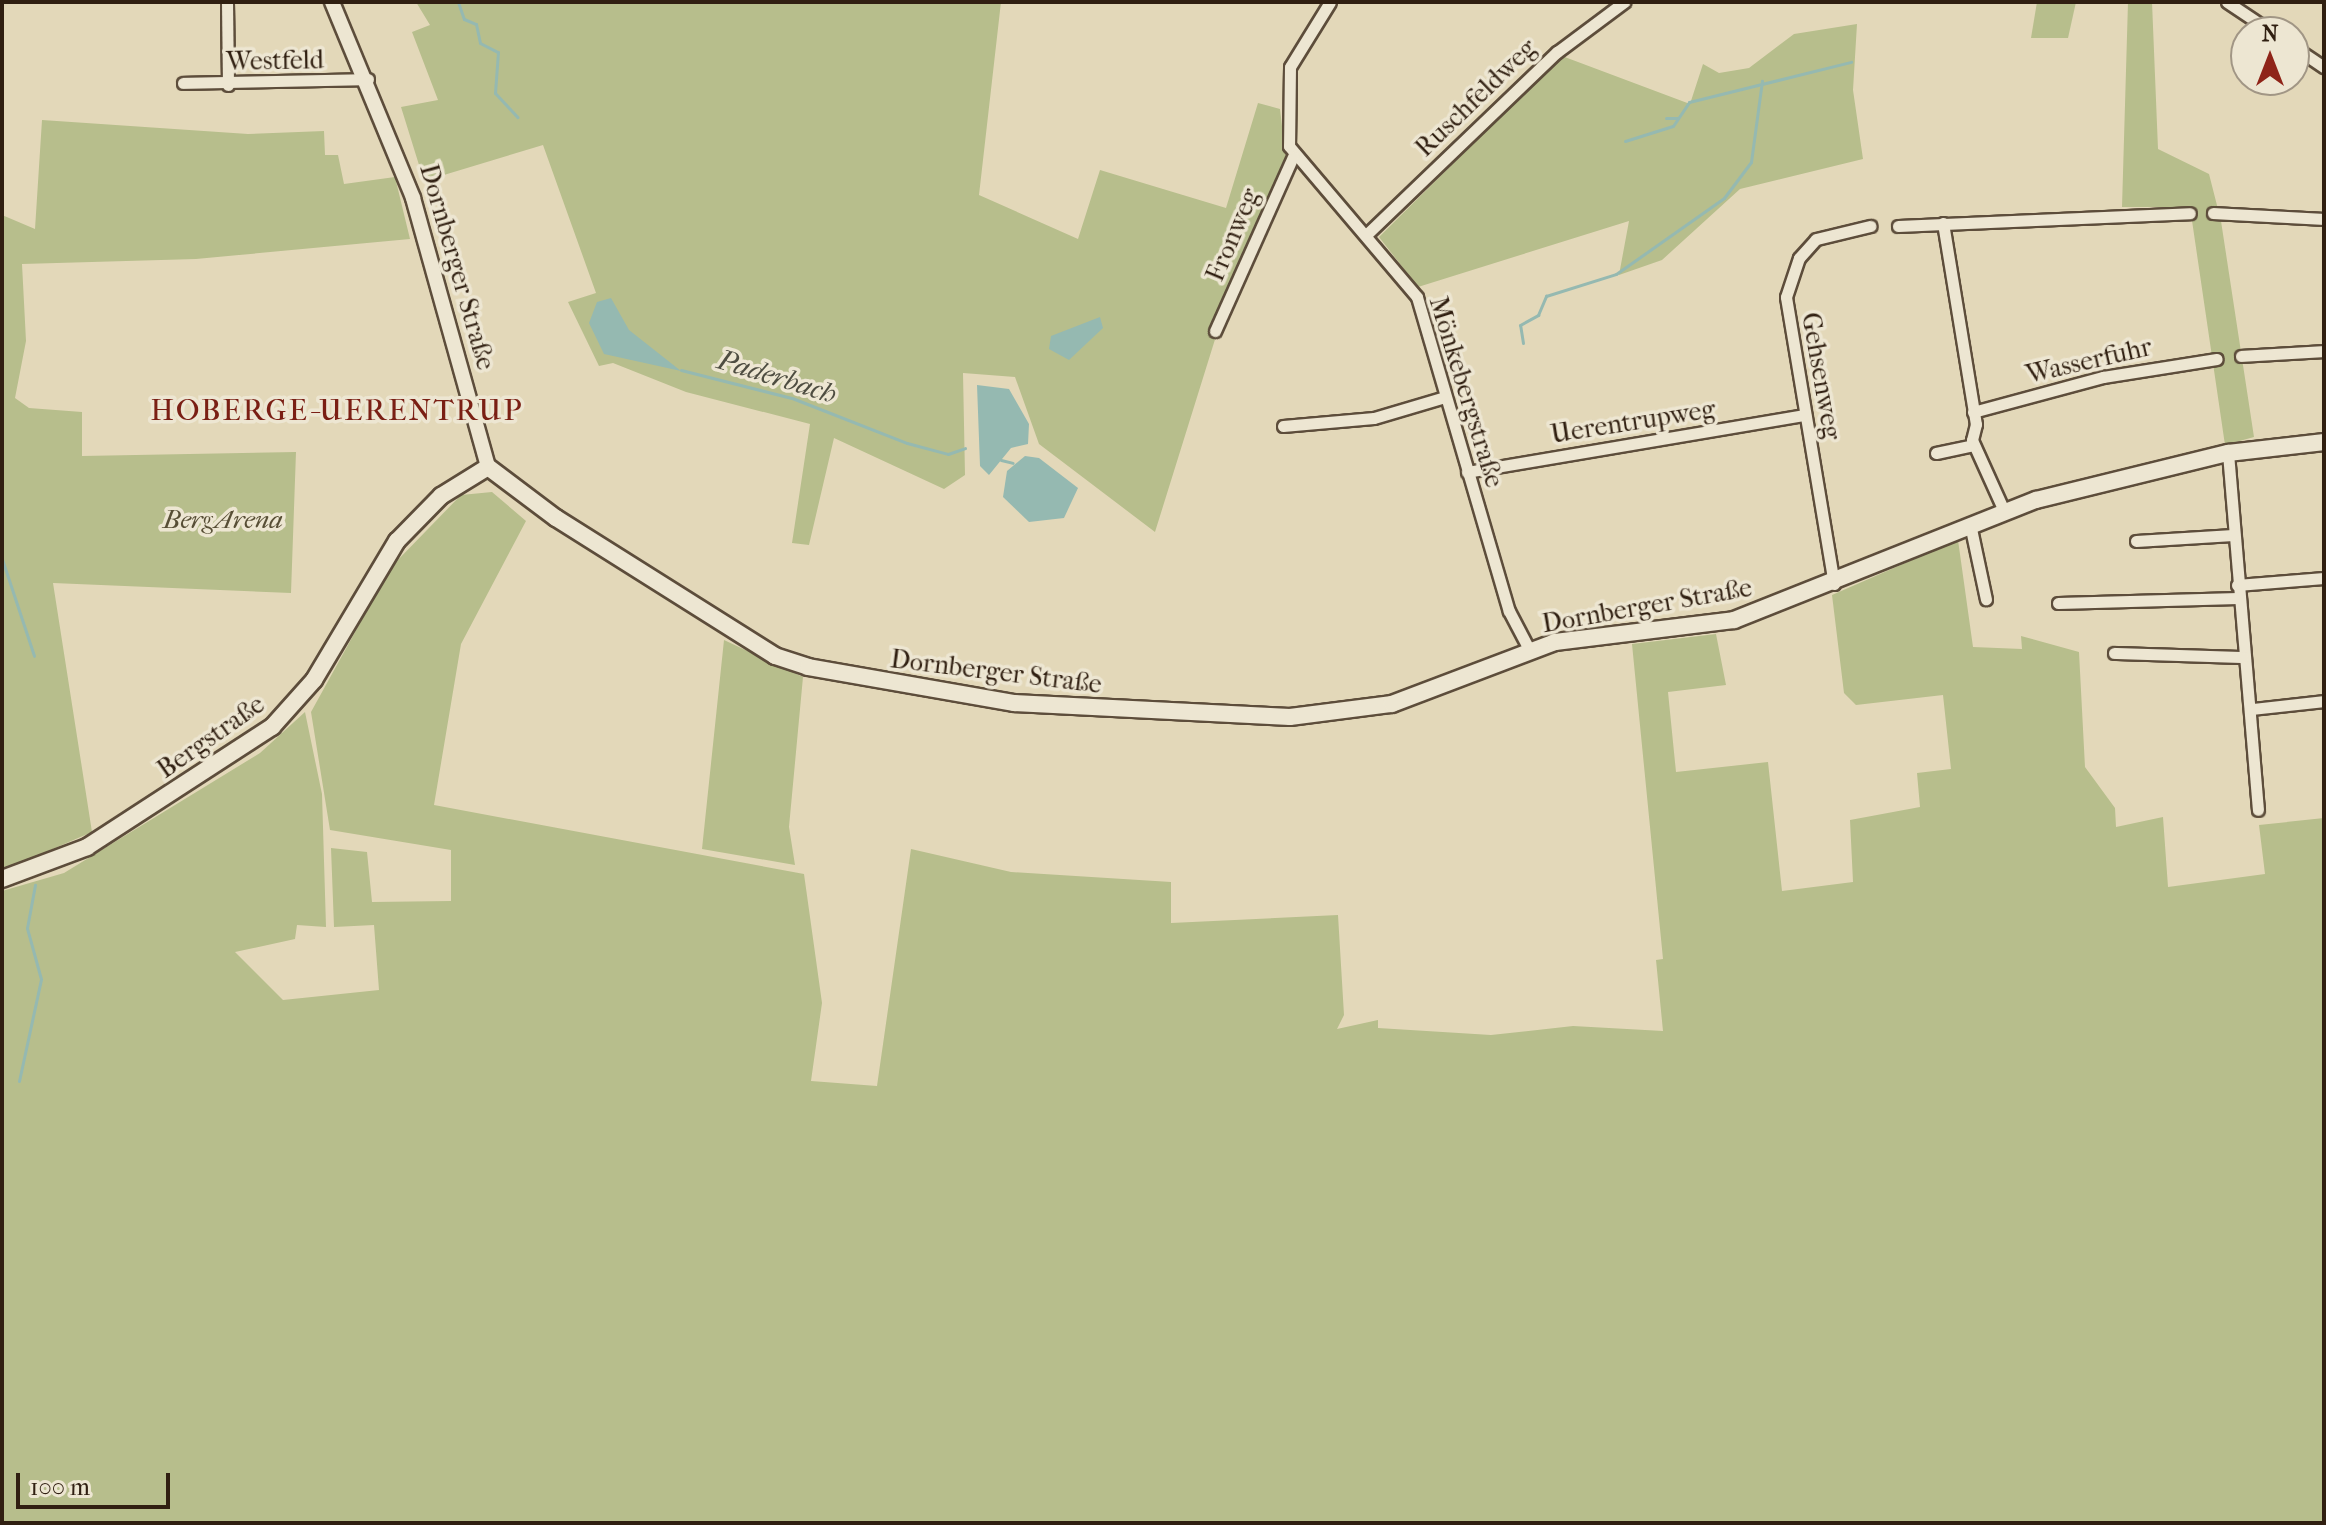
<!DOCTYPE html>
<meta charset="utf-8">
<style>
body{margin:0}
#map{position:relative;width:2326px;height:1525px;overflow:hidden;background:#e3d8b9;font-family:"IM FELL French Canon",serif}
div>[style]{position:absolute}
.green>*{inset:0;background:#b7be8c}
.water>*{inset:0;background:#95b9b1}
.stream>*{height:3px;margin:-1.5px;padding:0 1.5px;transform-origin:1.5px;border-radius:1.5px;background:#95b9b1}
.roads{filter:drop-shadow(2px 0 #5d4d3b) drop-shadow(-2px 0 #5d4d3b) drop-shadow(0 2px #5d4d3b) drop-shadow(0 -2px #5d4d3b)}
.minor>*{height:11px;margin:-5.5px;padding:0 5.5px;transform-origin:5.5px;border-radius:5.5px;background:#ede6d2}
.tertiary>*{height:14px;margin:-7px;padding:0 7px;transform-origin:7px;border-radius:7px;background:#ede6d2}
.secondary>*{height:16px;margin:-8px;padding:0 8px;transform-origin:8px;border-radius:8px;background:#ede6d2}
span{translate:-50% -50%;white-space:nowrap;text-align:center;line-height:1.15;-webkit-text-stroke:7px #ede6d2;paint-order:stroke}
.street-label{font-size:26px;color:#301f11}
.park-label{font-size:26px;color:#584f36;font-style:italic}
.water-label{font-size:28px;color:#4e4d41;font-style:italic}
.quarter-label{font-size:30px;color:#7a1f14;letter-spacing:2px}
.frame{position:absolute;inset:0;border:4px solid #301f11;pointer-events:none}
.north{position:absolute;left:2230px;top:16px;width:80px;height:80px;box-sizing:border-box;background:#ede6d2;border:2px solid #a19685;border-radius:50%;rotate:0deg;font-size:22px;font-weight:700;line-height:32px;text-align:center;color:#301f11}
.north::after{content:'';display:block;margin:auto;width:28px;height:36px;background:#8f2418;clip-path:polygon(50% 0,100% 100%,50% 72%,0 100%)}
.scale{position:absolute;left:16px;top:1473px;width:154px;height:36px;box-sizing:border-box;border:4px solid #301f11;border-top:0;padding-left:10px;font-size:24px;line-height:28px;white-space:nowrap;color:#301f11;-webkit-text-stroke:6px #ede6d2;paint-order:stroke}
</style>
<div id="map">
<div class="green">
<div style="clip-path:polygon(416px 2px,1001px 2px,979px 195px,1078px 239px,1100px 170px,1226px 208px,1258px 103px,1280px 109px,1286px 160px,1211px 333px,1217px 333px,1155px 532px,1039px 444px,1015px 377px,963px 373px,965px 475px,944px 489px,834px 438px,809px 545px,792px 543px,810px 424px,686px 392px,613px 363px,599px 366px,568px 302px,596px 293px,543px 145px,424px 181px,401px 107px,438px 100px,412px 32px,430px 25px)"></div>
<div style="clip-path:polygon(2037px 2px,2076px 2px,2068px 38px,2031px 38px)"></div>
<div style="clip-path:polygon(2128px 2px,2152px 2px,2158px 149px,2209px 174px,2221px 221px,2254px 437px,2225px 445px,2190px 207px,2122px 207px)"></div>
<div style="clip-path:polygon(1857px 24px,1853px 90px,1863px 159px,1740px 189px,1662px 260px,1619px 275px,1629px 221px,1418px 287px,1379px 237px,1562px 56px,1690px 104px,1703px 64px,1719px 73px,1749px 68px,1794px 34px)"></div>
<div style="clip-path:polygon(42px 120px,248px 134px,324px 131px,325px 155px,338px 155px,344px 184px,395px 177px,410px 239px,196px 259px,22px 264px,26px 341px,15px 398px,29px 408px,82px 412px,82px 456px,296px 452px,291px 593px,53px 583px,92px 832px,2px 871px,2px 215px,35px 229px)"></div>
<div style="clip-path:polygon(492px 492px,526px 521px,461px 644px,434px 805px,804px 874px,822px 1003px,811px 1081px,877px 1086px,911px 849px,1011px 872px,1171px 882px,1171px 923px,1338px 915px,1344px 1015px,1337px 1029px,1378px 1020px,1378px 1028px,1491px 1035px,1573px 1026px,1663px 1031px,1656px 960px,1663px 959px,1632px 644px,1716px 634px,1726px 685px,1668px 692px,1676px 772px,1768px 762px,1782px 891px,1853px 882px,1850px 820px,1920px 807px,1917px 773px,1951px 769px,1943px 695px,1856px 705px,1844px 693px,1832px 595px,1958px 540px,1973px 647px,2022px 649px,2021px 636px,2079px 652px,2085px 767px,2115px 808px,2116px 827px,2163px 817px,2168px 887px,2265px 874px,2259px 825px,2324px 818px,2324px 1523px,2px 1523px,2px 891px,64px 873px,260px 753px,305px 712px,322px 794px,326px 927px,297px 925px,295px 939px,235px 952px,283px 1000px,379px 990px,374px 925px,334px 927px,331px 848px,367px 852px,372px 902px,451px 901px,451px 850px,330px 830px,311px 712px,391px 567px,461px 495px)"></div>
<div style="clip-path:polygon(724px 640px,803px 677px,789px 827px,795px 865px,702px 849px)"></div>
</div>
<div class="water">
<div style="clip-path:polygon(611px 298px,629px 330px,681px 371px,604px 354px,589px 323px,597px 302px)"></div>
<div style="clip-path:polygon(1100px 317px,1103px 328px,1069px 360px,1049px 349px,1051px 336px)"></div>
<div style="clip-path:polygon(977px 385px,1009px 389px,1029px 424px,1028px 444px,1011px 448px,989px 475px,980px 466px)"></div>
<div style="clip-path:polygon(1025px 456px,1039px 458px,1078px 488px,1064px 518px,1029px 522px,1003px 497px,1007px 471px)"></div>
</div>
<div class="stream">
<div style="left:458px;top:2px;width:18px;rotate:71deg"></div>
<div style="left:464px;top:19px;width:13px;rotate:23deg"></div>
<div style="left:476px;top:24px;width:19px;rotate:78deg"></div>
<div style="left:480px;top:43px;width:20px;rotate:27deg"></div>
<div style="left:498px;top:52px;width:41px;rotate:94.2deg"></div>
<div style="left:495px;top:93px;width:33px;rotate:47deg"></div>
<div style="left:1666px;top:118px;width:12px"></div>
<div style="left:1625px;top:141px;width:50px;rotate:-17.4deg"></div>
<div style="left:1673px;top:126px;width:29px;rotate:-56deg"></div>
<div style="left:1689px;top:102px;width:167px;rotate:-13.9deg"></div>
<div style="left:1523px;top:343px;width:18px;rotate:-99deg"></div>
<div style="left:1520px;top:325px;width:21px;rotate:-29deg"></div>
<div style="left:1538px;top:315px;width:21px;rotate:-67deg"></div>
<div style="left:1546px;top:296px;width:73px;rotate:-17.4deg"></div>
<div style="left:1616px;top:274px;width:132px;rotate:-35.1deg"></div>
<div style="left:1724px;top:198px;width:45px;rotate:-53.1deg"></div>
<div style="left:1751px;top:162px;width:82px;rotate:-82.3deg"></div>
<div style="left:681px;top:370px;width:114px;rotate:14.2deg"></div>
<div style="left:792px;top:398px;width:123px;rotate:21.4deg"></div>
<div style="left:907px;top:443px;width:42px;rotate:15deg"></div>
<div style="left:948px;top:454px;width:18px;rotate:-19deg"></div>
<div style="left:1001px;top:460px;width:12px;rotate:14deg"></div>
<div style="left:2px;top:559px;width:102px;rotate:71.7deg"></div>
<div style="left:19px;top:1081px;width:104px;rotate:-77.8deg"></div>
<div style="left:41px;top:979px;width:53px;rotate:-105.4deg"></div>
<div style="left:27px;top:928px;width:44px;rotate:-79.5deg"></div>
</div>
<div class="roads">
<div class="minor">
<div style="left:227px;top:2px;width:83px;rotate:89.3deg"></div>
<div style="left:1330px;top:2px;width:76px;rotate:121.6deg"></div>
<div style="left:1290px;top:67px;width:79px;rotate:90.7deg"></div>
<div style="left:1289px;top:146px;width:198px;rotate:49.7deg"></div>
<div style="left:1417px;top:297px;width:327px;rotate:73.7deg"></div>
<div style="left:1509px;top:611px;width:45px;rotate:62.3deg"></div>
<div style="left:2227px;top:2px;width:54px;rotate:33.7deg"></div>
<div style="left:2294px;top:47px;width:36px;rotate:34deg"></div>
<div style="left:183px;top:83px;width:185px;rotate:-1.2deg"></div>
<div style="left:2213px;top:213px;width:111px;rotate:3.1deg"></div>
<div style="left:1943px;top:223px;width:204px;rotate:80.7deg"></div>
<div style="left:1976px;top:424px;width:16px;rotate:104deg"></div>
<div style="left:1972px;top:440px;width:78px;rotate:65.7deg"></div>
<div style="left:1898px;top:226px;width:292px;rotate:-2.5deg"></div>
<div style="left:1366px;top:235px;width:265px;rotate:-43.8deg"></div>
<div style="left:1557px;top:52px;width:84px;rotate:-36.7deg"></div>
<div style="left:1215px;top:331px;width:191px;rotate:-65.9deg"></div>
<div style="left:2241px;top:356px;width:83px;rotate:-3.4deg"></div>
<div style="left:1973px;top:412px;width:135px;rotate:-15.1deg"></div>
<div style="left:2103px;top:377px;width:115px;rotate:-9deg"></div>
<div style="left:1283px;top:426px;width:91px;rotate:-5deg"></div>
<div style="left:1374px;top:418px;width:74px;rotate:-16.5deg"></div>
<div style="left:1936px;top:453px;width:38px;rotate:-12deg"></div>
<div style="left:2228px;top:453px;width:358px;rotate:85.2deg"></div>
<div style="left:1467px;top:472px;width:343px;rotate:-9.6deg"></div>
<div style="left:1970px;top:524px;width:77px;rotate:78deg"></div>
<div style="left:2136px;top:541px;width:97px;rotate:-3.5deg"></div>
<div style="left:1834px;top:584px;width:291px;rotate:-99.5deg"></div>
<div style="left:1786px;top:297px;width:41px;rotate:-71.6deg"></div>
<div style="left:1799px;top:258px;width:25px;rotate:-48deg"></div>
<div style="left:1816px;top:239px;width:56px;rotate:-13.5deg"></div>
<div style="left:2237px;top:585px;width:87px;rotate:-4.6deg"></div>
<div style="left:2058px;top:603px;width:180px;rotate:-1.6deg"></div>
<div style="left:2114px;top:653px;width:129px;rotate:1.8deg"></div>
<div style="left:2252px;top:709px;width:72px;rotate:-6.3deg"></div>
</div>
<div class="tertiary">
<div style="left:332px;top:2px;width:212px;rotate:67.5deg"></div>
<div style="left:413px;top:198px;width:279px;rotate:74.4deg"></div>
</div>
<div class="secondary">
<div style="left:2px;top:879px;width:91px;rotate:-20.6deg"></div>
<div style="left:87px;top:847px;width:221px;rotate:-33deg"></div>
<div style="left:272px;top:727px;width:63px;rotate:-48.2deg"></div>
<div style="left:314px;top:680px;width:162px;rotate:-59.2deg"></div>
<div style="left:397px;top:541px;width:63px;rotate:-45.6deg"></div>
<div style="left:441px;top:496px;width:55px;rotate:-31.7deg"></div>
<div style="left:488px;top:467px;width:85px;rotate:36.9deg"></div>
<div style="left:556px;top:518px;width:259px;rotate:32.2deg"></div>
<div style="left:775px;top:656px;width:35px;rotate:18deg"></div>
<div style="left:808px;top:667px;width:209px;rotate:9.9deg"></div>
<div style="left:1014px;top:703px;width:276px;rotate:2.9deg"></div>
<div style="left:1290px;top:717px;width:103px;rotate:-7.3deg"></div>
<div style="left:1392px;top:704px;width:174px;rotate:-20.8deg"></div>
<div style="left:1555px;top:642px;width:180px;rotate:-7deg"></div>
<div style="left:1734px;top:620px;width:325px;rotate:-21.7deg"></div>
<div style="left:2036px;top:500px;width:198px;rotate:-13.8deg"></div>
<div style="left:2228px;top:453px;width:97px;rotate:-6.5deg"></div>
</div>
</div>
<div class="street-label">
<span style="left:275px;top:61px;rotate:-1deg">Westfeld</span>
<span style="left:1476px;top:98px;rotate:-44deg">Ruschfeldweg</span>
<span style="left:1233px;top:235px;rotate:-67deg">Fronweg</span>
<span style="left:457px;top:267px;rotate:74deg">Dornberger Straße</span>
<span style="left:2089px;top:361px;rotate:-13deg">Wasserfuhr</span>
<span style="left:1821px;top:376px;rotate:80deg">Gehsenweg</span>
<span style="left:1466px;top:392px;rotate:73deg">Mönkebergstraße</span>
<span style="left:1633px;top:422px;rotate:-9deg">Uerentrupweg</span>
<span style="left:1647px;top:606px;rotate:-10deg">Dornberger Straße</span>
<span style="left:996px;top:672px;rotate:7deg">Dornberger Straße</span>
<span style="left:211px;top:737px;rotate:-35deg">Bergstraße</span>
</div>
<div class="park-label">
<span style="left:223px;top:520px">BergArena</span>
</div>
<div class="water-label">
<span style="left:777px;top:377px;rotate:17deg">Paderbach</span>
</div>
<div class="quarter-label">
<span style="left:337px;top:411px">HOBERGE-UERENTRUP</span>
</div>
<div class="frame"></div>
<div class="north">N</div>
<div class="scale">100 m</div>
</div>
